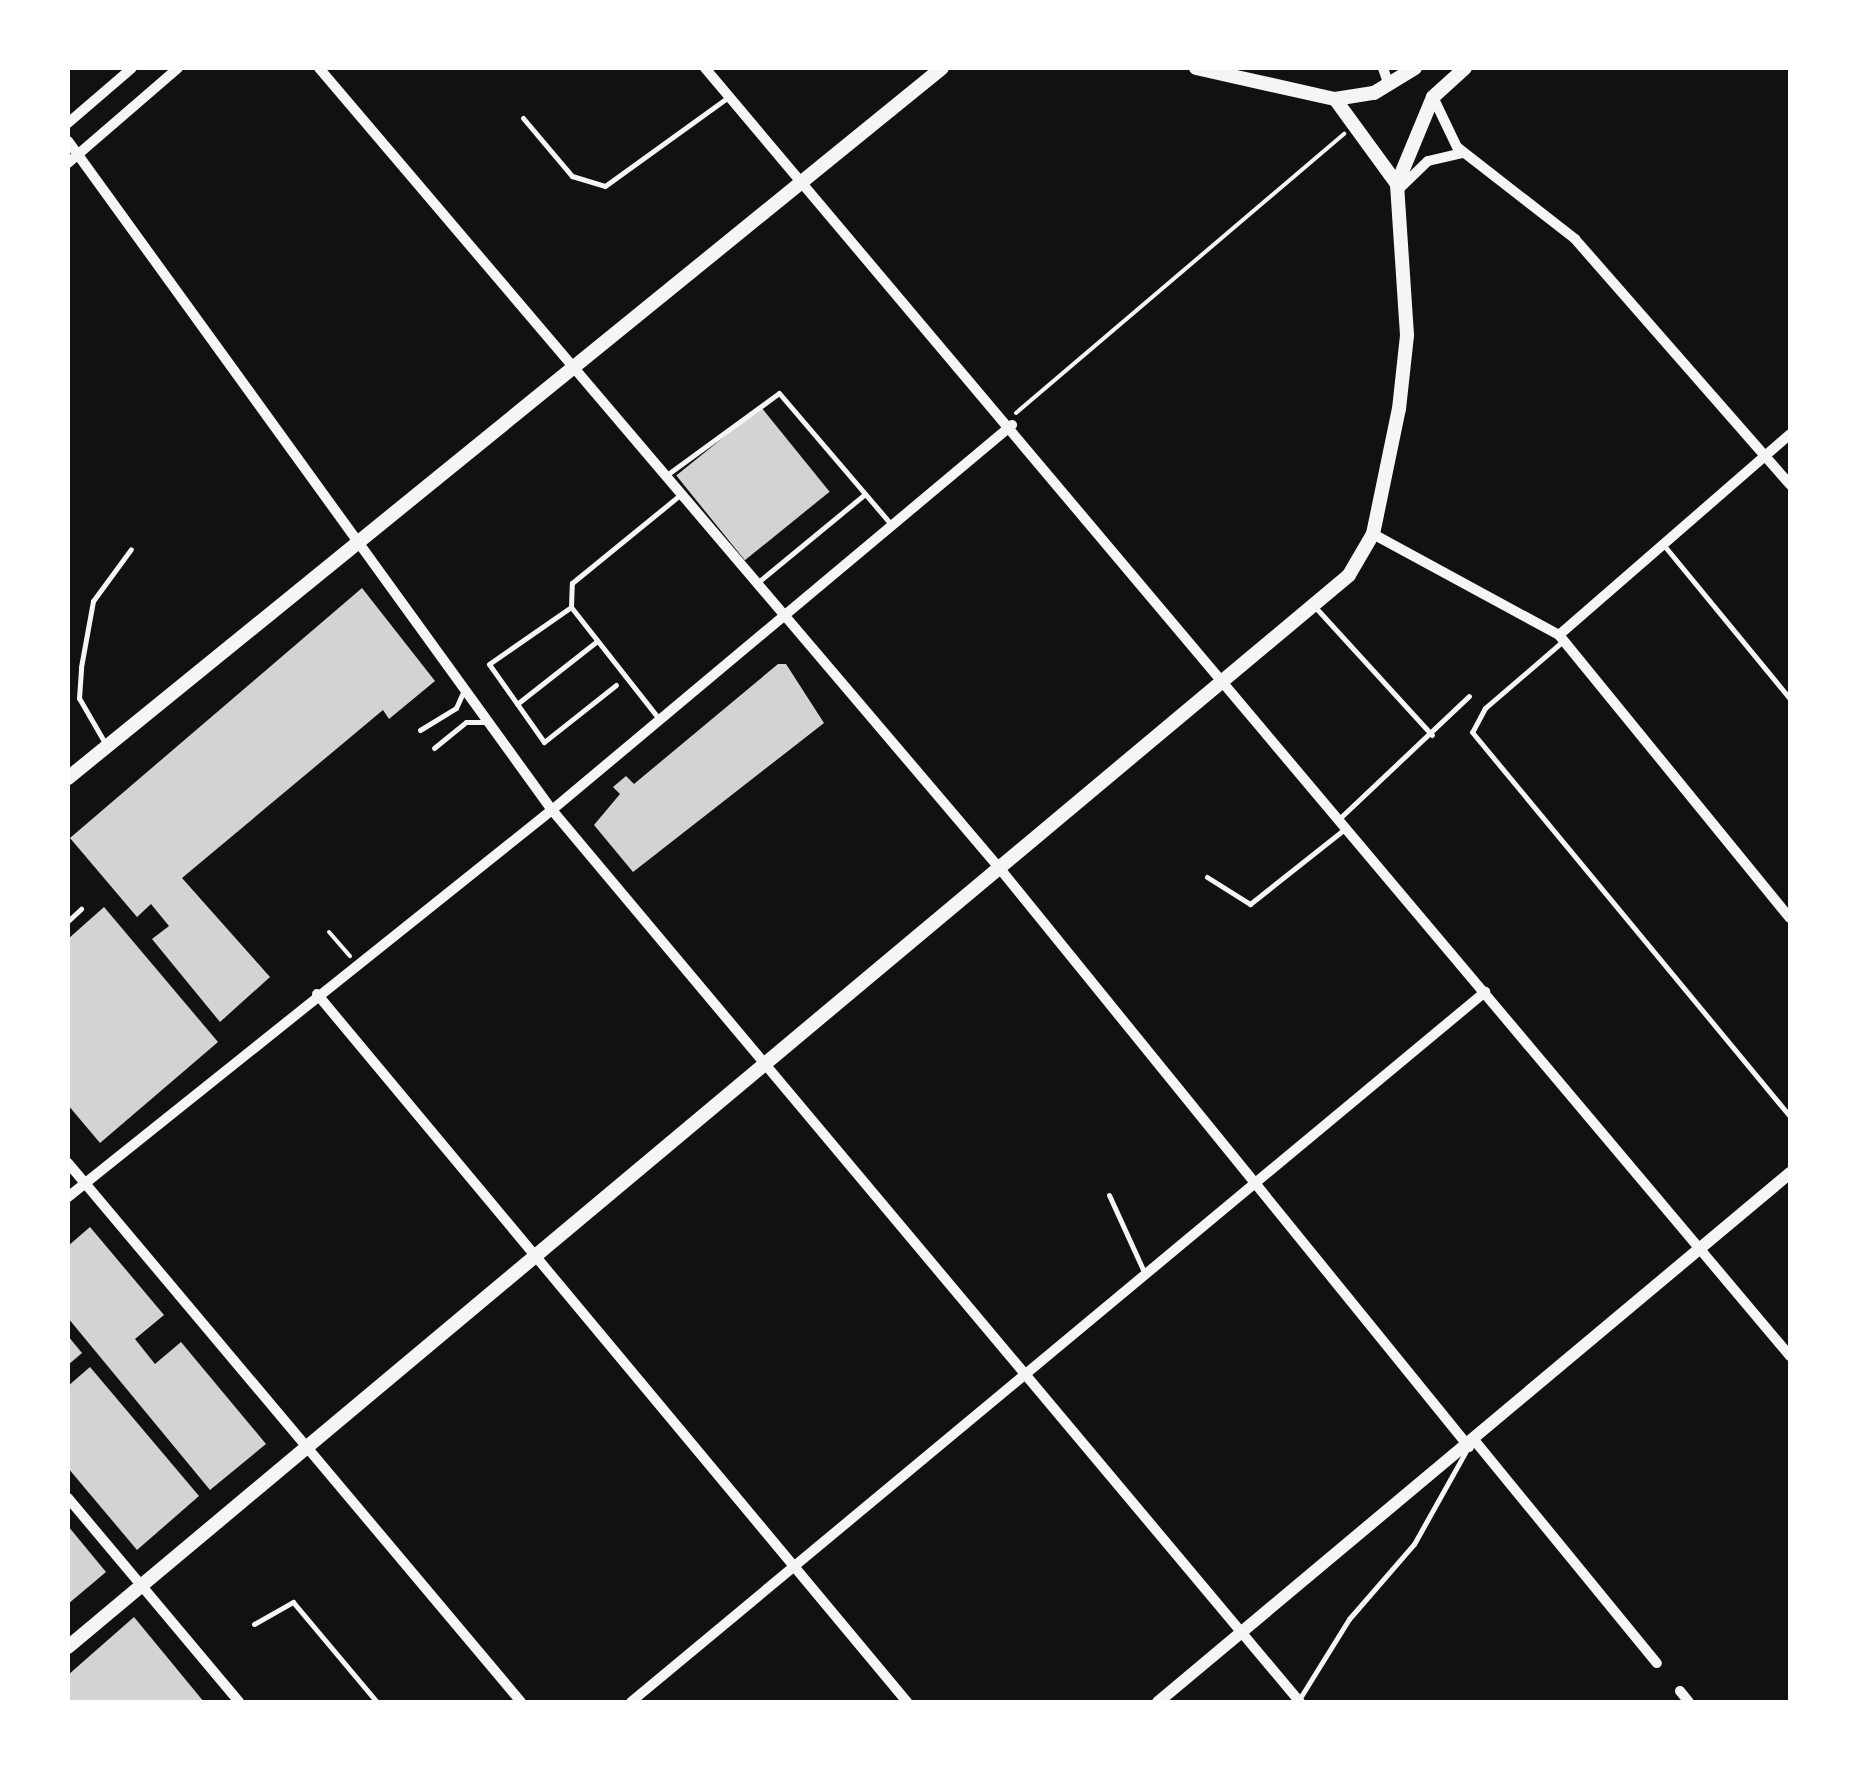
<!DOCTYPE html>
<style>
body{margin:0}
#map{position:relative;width:1858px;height:1770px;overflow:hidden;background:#111;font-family:"Golos Text",sans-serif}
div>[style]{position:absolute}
.building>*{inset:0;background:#d3d3d3;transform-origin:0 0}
.path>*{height:4px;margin:-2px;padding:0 2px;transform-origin:2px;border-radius:2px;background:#f5f5f5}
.service>*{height:5px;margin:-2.5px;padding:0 2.5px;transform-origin:2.5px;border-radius:2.5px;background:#f5f5f5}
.minor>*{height:10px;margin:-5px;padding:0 5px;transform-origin:5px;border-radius:5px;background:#f5f5f5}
.tertiary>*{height:12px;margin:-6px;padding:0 6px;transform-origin:6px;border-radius:6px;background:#f5f5f5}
.secondary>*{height:14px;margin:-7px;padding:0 7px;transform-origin:7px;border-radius:7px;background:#f5f5f5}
span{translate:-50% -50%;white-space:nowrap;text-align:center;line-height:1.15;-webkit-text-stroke:8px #fff;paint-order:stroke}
.frame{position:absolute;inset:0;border:70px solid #fff;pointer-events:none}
</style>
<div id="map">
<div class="building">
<div style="left:761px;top:407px;width:109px;height:109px;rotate:51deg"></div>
<div style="clip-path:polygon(362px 588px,435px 681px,389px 719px,383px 710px,182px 878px,270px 977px,220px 1022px,152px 939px,169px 926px,151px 904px,137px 917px,70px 838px)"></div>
<div style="clip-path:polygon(778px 664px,786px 664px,824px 723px,633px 872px,594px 825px,620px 794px,613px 787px,626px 776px,634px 784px)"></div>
<div style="clip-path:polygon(104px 907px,218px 1042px,100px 1143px,68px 1105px,68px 939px)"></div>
<div style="clip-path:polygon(90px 1227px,164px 1315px,135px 1339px,155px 1364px,181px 1342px,266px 1444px,210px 1490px,68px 1318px,68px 1246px)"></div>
<div style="clip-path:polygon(68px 1336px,82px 1353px,68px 1365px)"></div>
<div style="clip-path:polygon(90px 1367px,199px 1496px,137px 1550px,68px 1468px,68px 1386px)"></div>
<div style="clip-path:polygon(68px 1526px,106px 1572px,68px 1604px)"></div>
<div style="clip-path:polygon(134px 1617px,204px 1702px,68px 1702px,68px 1675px)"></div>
</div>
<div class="path">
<div style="left:1016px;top:413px;width:431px;rotate:-40.4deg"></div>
<div style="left:329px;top:932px;width:32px;rotate:49deg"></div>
</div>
<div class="service">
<div style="left:523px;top:118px;width:76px;rotate:49.8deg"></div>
<div style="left:572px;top:176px;width:34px;rotate:17deg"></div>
<div style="left:605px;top:186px;width:150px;rotate:-35.8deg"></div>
<div style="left:668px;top:474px;width:137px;rotate:-36.1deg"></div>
<div style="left:779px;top:393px;width:172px;rotate:49.5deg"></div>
<div style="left:1662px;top:543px;width:202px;rotate:50.6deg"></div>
<div style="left:757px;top:583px;width:140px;rotate:-39.5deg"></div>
<div style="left:571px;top:607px;width:142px;rotate:51.8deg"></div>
<div style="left:1316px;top:608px;width:172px;rotate:47.6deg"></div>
<div style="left:1563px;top:641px;width:103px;rotate:139.3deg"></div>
<div style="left:1485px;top:708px;width:27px;rotate:118deg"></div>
<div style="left:1472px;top:732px;width:499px;rotate:50.4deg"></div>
<div style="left:616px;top:685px;width:92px;rotate:141.6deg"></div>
<div style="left:544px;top:742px;width:95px;rotate:-125.2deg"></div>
<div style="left:489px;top:664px;width:100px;rotate:-34.8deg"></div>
<div style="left:571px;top:607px;width:24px;rotate:-88deg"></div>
<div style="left:572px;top:583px;width:141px;rotate:-39.2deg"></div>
<div style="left:517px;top:704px;width:102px;rotate:-38.2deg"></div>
<div style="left:420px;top:730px;width:42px;rotate:-31.4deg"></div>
<div style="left:456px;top:708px;width:20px;rotate:-66deg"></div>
<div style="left:105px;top:743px;width:52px;rotate:-120deg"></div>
<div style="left:79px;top:698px;width:31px;rotate:-86deg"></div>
<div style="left:81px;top:667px;width:67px;rotate:-79.7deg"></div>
<div style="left:93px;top:601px;width:64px;rotate:-53.8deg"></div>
<div style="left:434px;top:748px;width:41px;rotate:-39.1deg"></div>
<div style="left:466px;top:722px;width:22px"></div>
<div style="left:1341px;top:817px;width:176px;rotate:-43.4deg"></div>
<div style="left:1207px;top:877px;width:51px;rotate:32.1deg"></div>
<div style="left:1250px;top:904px;width:122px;rotate:-38.4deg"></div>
<div style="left:68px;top:921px;width:18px;rotate:-43deg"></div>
<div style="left:1109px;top:1195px;width:87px;rotate:65.5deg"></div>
<div style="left:254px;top:1624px;width:45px;rotate:-29.4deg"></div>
<div style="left:293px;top:1602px;width:131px;rotate:50deg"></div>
<div style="left:1300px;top:1698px;width:93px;rotate:-58.2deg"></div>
<div style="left:1349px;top:1619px;width:99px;rotate:-49.1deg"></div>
<div style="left:1414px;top:1544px;width:107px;rotate:-60.8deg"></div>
</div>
<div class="minor">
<div style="left:319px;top:68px;width:1053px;rotate:49.62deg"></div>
<div style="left:1001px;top:870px;width:743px;rotate:50.95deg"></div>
<div style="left:705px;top:68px;width:1684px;rotate:49.89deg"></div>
<div style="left:1383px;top:68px;width:18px;rotate:71deg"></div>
<div style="left:1433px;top:97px;width:55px;rotate:64.4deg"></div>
<div style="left:1457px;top:147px;width:150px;rotate:37.9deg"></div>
<div style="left:1575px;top:239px;width:327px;rotate:48.8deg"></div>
<div style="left:68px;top:123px;width:84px;rotate:-40.7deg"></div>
<div style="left:68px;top:141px;width:826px;rotate:54.12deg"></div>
<div style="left:552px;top:810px;width:1164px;rotate:50.02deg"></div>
<div style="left:68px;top:163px;width:145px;rotate:-40.8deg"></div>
<div style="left:1399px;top:189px;width:40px;rotate:-44deg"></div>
<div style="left:1428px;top:161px;width:36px;rotate:-13deg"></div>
<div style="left:1373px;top:534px;width:212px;rotate:28.5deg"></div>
<div style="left:1559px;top:635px;width:365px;rotate:50.8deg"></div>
<div style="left:1559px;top:635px;width:306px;rotate:-41deg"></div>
<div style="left:317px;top:994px;width:922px;rotate:50.19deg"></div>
<div style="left:68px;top:1163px;width:704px;rotate:49.95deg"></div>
<div style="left:68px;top:1197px;width:620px;rotate:-38.65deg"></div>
<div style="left:552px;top:810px;width:600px;rotate:-39.93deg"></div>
<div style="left:1475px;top:1441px;width:287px;rotate:50.7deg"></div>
<div style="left:68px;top:1498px;width:266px;rotate:50deg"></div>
<div style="left:1680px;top:1691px;width:14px;rotate:51deg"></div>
<div style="left:631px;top:1702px;width:1111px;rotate:-39.74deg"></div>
</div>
<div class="tertiary">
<div style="left:1158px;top:1702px;width:824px;rotate:-39.93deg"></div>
</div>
<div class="secondary">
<div style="left:1196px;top:68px;width:142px;rotate:12.6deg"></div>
<div style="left:1335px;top:99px;width:39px;rotate:-9deg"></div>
<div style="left:1374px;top:93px;width:48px;rotate:-31.4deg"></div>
<div style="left:1335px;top:99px;width:105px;rotate:53.9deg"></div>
<div style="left:68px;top:778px;width:1126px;rotate:-39.09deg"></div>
<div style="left:68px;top:1647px;width:1670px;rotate:-39.92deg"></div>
<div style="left:1349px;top:575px;width:48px;rotate:-59.7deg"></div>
<div style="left:1373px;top:534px;width:128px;rotate:-78.3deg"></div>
<div style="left:1399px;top:409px;width:74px;rotate:-83.8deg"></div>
<div style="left:1407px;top:335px;width:151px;rotate:-93.8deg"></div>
<div style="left:1397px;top:184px;width:94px;rotate:-67.5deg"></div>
<div style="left:1433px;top:97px;width:43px;rotate:-42.2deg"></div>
</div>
<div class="frame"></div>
</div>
